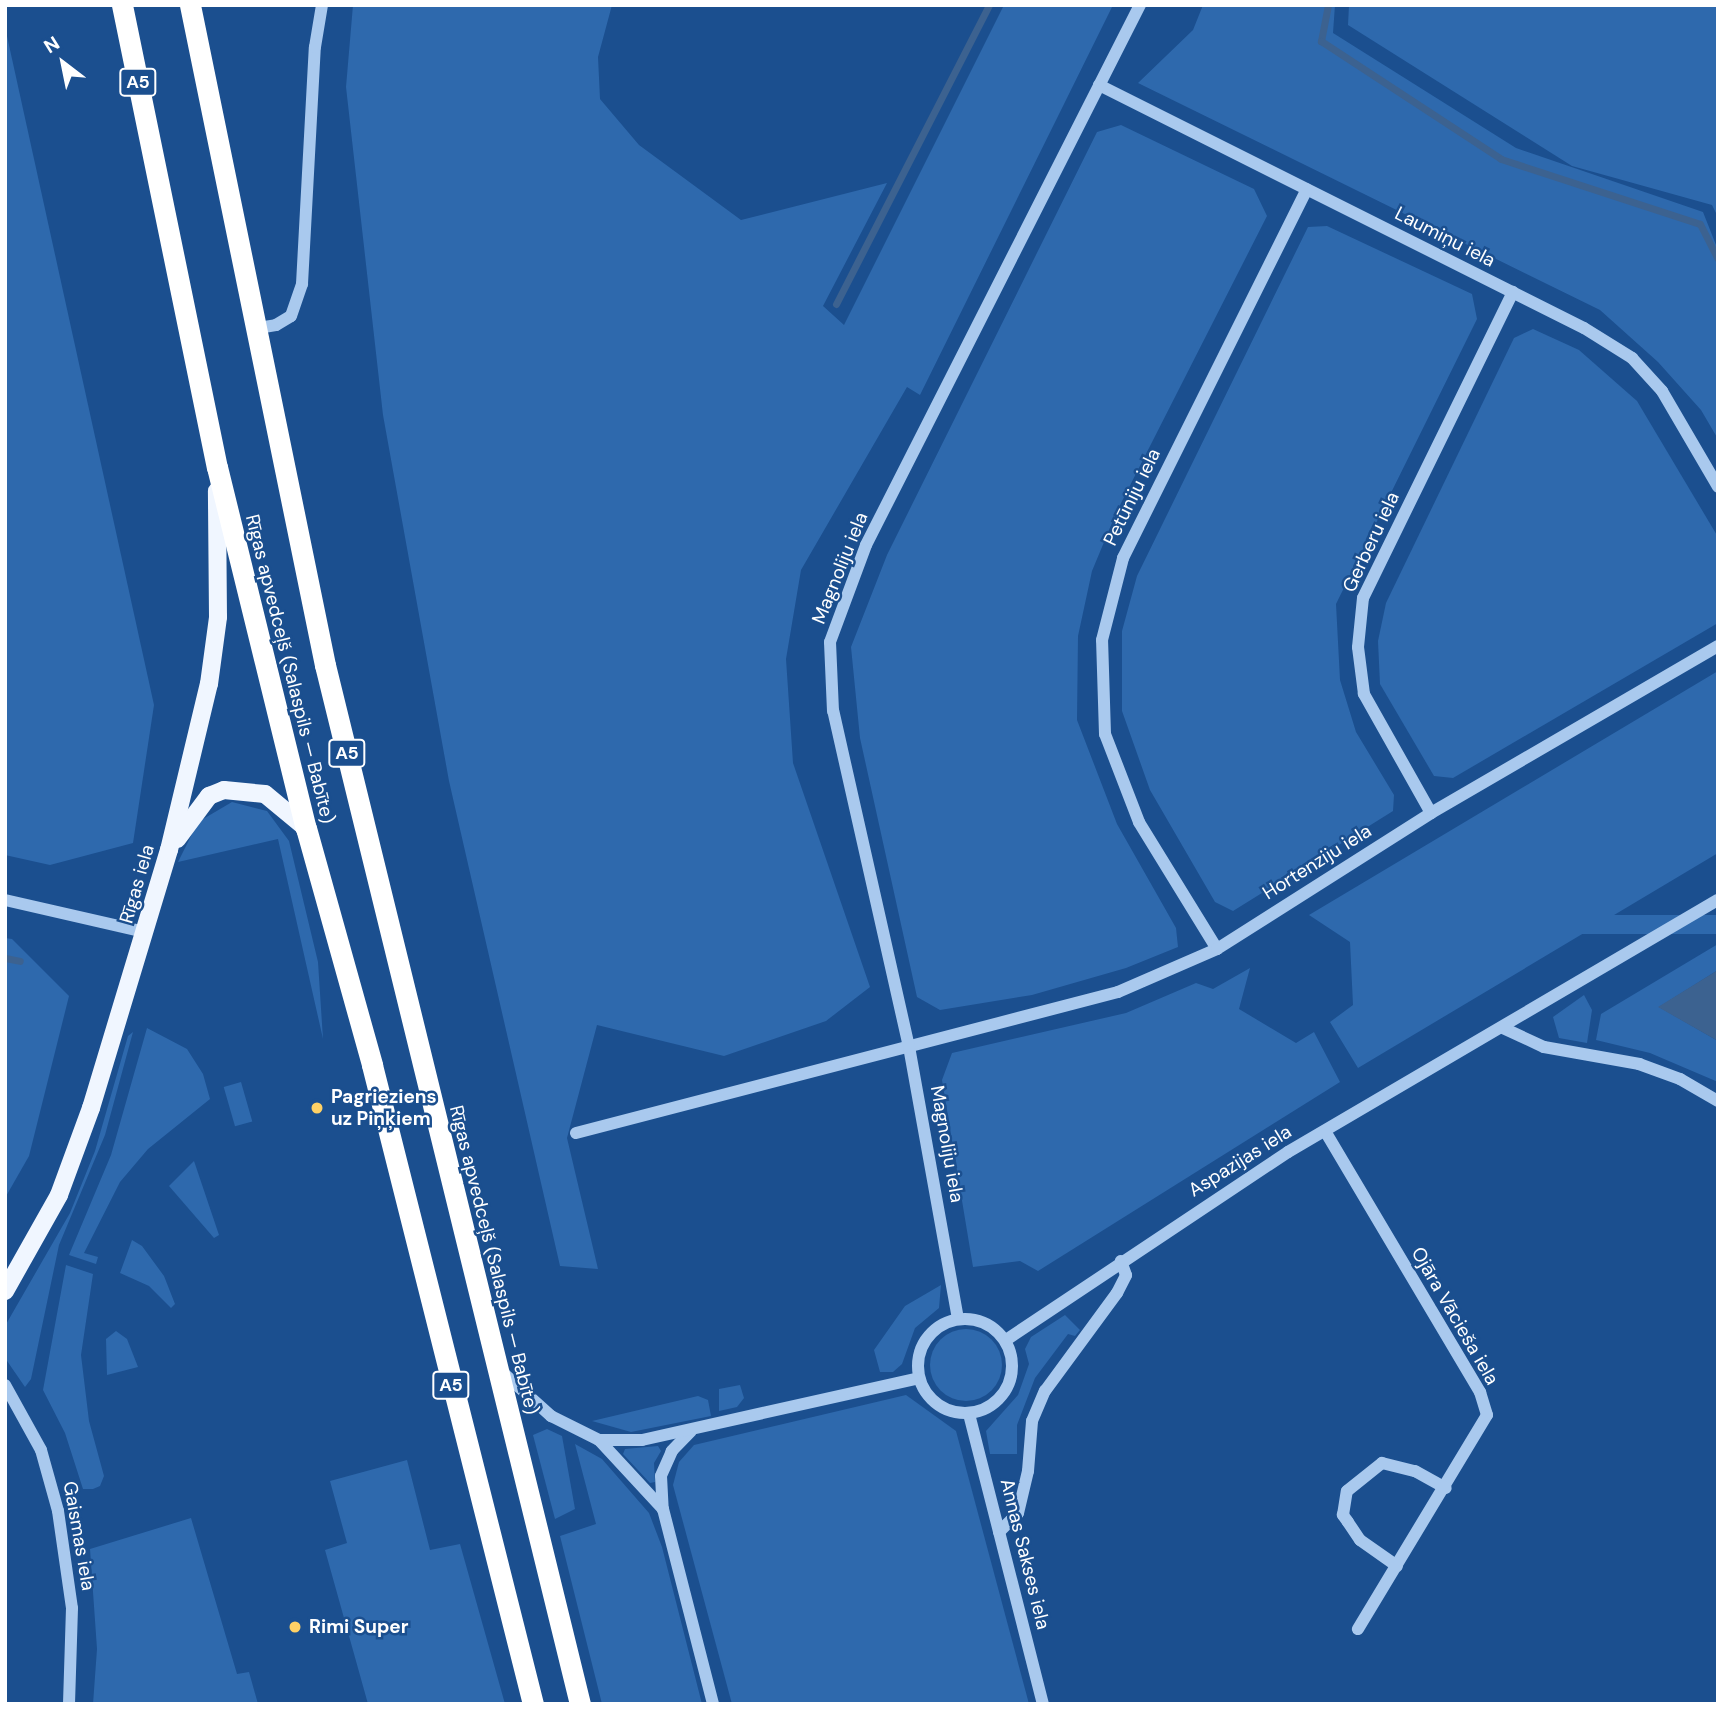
<!DOCTYPE html>
<meta charset="utf-8">
<style>
body{margin:0}
#map{position:relative;width:1723px;height:1709px;overflow:hidden;background:#1b4f8f;font-family:"DM Sans",sans-serif}
div>[style]{position:absolute}
.green>*{inset:0;background:#2e69ad;transform-origin:0 0}
.round{border-radius:50%}
.water>*{inset:0;background:#3c6290}
.stream>*{height:7px;margin:-3.5px;padding:0 3.5px;transform-origin:3.5px;border-radius:3.5px;background:#3c6290}
.minor>*{height:12px;margin:-6px;padding:0 6px;transform-origin:6px;border-radius:6px;background:#a9c9ee}
.minor>.ring{margin:-6px;padding:0;box-sizing:content-box;background:none;border:12px solid #a9c9ee;border-radius:50%}
.major>*{height:18px;margin:-9px;padding:0 9px;transform-origin:9px;border-radius:9px;background:#f0f6ff}
.highway>*{height:21px;margin:-10.5px;padding:0 10.5px;transform-origin:10.5px;border-radius:10.5px;background:#fff}
.dots>*{width:19px;height:19px;translate:-50% -50%;box-sizing:border-box;border:4px solid #1b4f8f;border-radius:50%}
span{translate:-50% -50%;white-space:nowrap;text-align:center;line-height:1.15;-webkit-text-stroke:5px #1b4f8f;paint-order:stroke}
.shield-label span{padding:2px 5px;background:#1b4f8f;border:2px solid;border-radius:5px;-webkit-text-stroke-width:0}
.shield-label{font-size:18px;color:#fff;font-weight:700}
.street-label{font-size:19px;color:#fff}
.poi-label{font-size:19px;color:#fff;font-weight:700}
.left{translate:0 -50%;text-align:left}
.frame{position:absolute;inset:0;border:7px solid #fff;pointer-events:none}
.north{position:absolute;left:28px;top:28px;width:70px;height:70px;-webkit-text-stroke:5px #1b4f8f;paint-order:stroke;rotate:328deg;font-size:19px;font-weight:700;line-height:28px;text-align:center;color:#fff}
.north::after{content:'';display:block;margin:auto;width:24px;height:32px;background:#fff;clip-path:polygon(50% 0,100% 100%,50% 72%,0 100%)}
</style>
<div id="map">
<div class="green">
<div style="clip-path:polygon(353px 5px,612px 5px,598px 57px,600px 99px,639px 145px,741px 220px,887px 183px,823px 306px,844px 325px,1004px 5px,1113px 5px,920px 395px,907px 387px,801px 570px,786px 659px,793px 763px,870px 987px,826px 1021px,724px 1056px,597px 1025px,567px 1138px,598px 1269px,560px 1266px,449px 781px,383px 415px,346px 87px)"></div>
<div style="clip-path:polygon(1203px 5px,1335px 5px,1333px 33px,1516px 148px,1703px 212px,1718px 250px,1718px 439px,1701px 410px,1658px 362px,1600px 310px,1138px 83px,1193px 30px)"></div>
<div style="clip-path:polygon(1349px 5px,1718px 5px,1718px 217px,1712px 205px,1572px 166px,1348px 25px)"></div>
<div style="clip-path:polygon(5px 27px,154px 705px,133px 843px,50px 865px,5px 855px)"></div>
<div style="clip-path:polygon(1121px 125px,1254px 189px,1267px 216px,1117px 511px,1092px 571px,1078px 636px,1077px 720px,1117px 824px,1176px 928px,1178px 947px,1126px 968px,1032px 995px,940px 1010px,917px 997px,860px 738px,851px 647px,887px 555px,1097px 132px)"></div>
<div style="clip-path:polygon(1327px 226px,1472px 294px,1477px 319px,1336px 604px,1340px 680px,1356px 732px,1394px 795px,1393px 811px,1233px 911px,1215px 902px,1150px 790px,1122px 711px,1122px 631px,1137px 576px,1308px 227px)"></div>
<div style="clip-path:polygon(1533px 329px,1579px 350px,1637px 401px,1718px 537px,1718px 623px,1453px 778px,1434px 776px,1380px 684px,1378px 641px,1386px 603px,1514px 338px)"></div>
<div style="clip-path:polygon(1718px 671px,1718px 853px,1358px 1068px,1330px 1022px,1353px 1005px,1350px 942px,1309px 915px)"></div>
<div style="clip-path:polygon(232px 802px,267px 811px,289px 841px,318px 962px,323px 1039px,278px 839px,178px 862px,198px 822px)"></div>
<div style="left:1718px;top:915px;width:19px;height:147px;rotate:90deg"></div>
<div style="clip-path:polygon(5px 938px,12px 939px,69px 996px,29px 1156px,5px 1198px)"></div>
<div style="clip-path:polygon(1718px 944px,1718px 970px,1659px 1007px,1718px 1041px,1718px 1082px,1650px 1053px,1596px 1040px,1601px 1014px)"></div>
<div style="clip-path:polygon(1250px 968px,1239px 1009px,1296px 1043px,1314px 1032px,1340px 1082px,1038px 1271px,1020px 1261px,973px 1267px,942px 1080px,952px 1053px,1126px 1013px,1196px 983px,1213px 989px)"></div>
<div style="clip-path:polygon(1584px 995px,1592px 1010px,1587px 1043px,1559px 1038px,1553px 1017px)"></div>
<div style="clip-path:polygon(147px 1028px,187px 1049px,203px 1074px,210px 1099px,148px 1149px,120px 1182px,84px 1253px,98px 1257px,96px 1264px,69px 1255px,111px 1155px)"></div>
<div style="clip-path:polygon(133px 1032px,105px 1135px,59px 1245px,31px 1379px,25px 1387px,5px 1358px,5px 1326px,70px 1213px,95px 1151px,128px 1036px)"></div>
<div style="left:241px;top:1082px;width:41px;height:18px;rotate:74deg"></div>
<div style="clip-path:polygon(194px 1161px,219px 1235px,214px 1238px,169px 1186px)"></div>
<div style="clip-path:polygon(132px 1240px,142px 1246px,164px 1276px,175px 1304px,171px 1308px,149px 1286px,120px 1273px)"></div>
<div style="clip-path:polygon(66px 1265px,93px 1274px,81px 1355px,89px 1421px,104px 1476px,100px 1486px,93px 1489px,83px 1489px,65px 1433px,43px 1390px)"></div>
<div style="clip-path:polygon(941px 1285px,939px 1308px,915px 1328px,902px 1364px,893px 1372px,880px 1372px,874px 1350px,905px 1306px)"></div>
<div style="clip-path:polygon(1065px 1315px,1080px 1330px,1075px 1336px,1068px 1334px,1035px 1378px,1017px 1425px,1017px 1454px,990px 1454px,986px 1431px,1018px 1395px,1029px 1364px,1025px 1349px,1031px 1337px)"></div>
<div class="round" style="left:930px;top:1329px;width:72px;height:72px"></div>
<div style="clip-path:polygon(116px 1331px,127px 1339px,138px 1367px,107px 1375px,106px 1339px)"></div>
<div style="clip-path:polygon(740px 1385px,744px 1398px,737px 1407px,719px 1411px,719px 1389px)"></div>
<div style="clip-path:polygon(906px 1395px,956px 1431px,1029px 1704px,732px 1704px,673px 1485px,679px 1462px,694px 1445px)"></div>
<div style="clip-path:polygon(698px 1396px,708px 1400px,711px 1416px,631px 1432px,592px 1421px)"></div>
<div style="clip-path:polygon(547px 1429px,562px 1436px,575px 1509px,555px 1519px,533px 1435px)"></div>
<div style="clip-path:polygon(575px 1444px,602px 1459px,649px 1513px,662px 1547px,702px 1704px,602px 1704px,560px 1536px,596px 1524px)"></div>
<div style="clip-path:polygon(658px 1446px,661px 1451px,654px 1463px,655px 1482px,650px 1483px,623px 1454px,625px 1449px)"></div>
<div style="clip-path:polygon(407px 1460px,430px 1550px,460px 1544px,505px 1704px,368px 1704px,325px 1550px,347px 1543px,330px 1481px)"></div>
<div style="clip-path:polygon(191px 1518px,237px 1674px,249px 1672px,258px 1704px,93px 1704px,97px 1649px,90px 1549px)"></div>
</div>
<div class="water">
<div style="clip-path:polygon(1718px 970px,1718px 1041px,1658px 1007px)"></div>
</div>
<div class="stream">
<div style="left:1328px;top:5px;width:37px;rotate:101deg"></div>
<div style="left:1321px;top:41px;width:215px;rotate:33.2deg"></div>
<div style="left:1501px;top:159px;width:209px;rotate:18.1deg"></div>
<div style="left:1700px;top:224px;width:39px;rotate:63deg"></div>
<div style="left:836px;top:304px;width:336px;rotate:-62.9deg"></div>
<div style="left:5px;top:958px;width:15px;rotate:11deg"></div>
</div>
<div class="minor">
<div style="left:1099px;top:85px;width:542px;rotate:26.61deg"></div>
<div style="left:1584px;top:328px;width:57px;rotate:32deg"></div>
<div style="left:1632px;top:358px;width:45px;rotate:47.7deg"></div>
<div style="left:1662px;top:391px;width:111px;rotate:59.7deg"></div>
<div style="left:258px;top:328px;width:18px;rotate:-9deg"></div>
<div style="left:276px;top:325px;width:17px;rotate:-31deg"></div>
<div style="left:291px;top:316px;width:34px;rotate:-71deg"></div>
<div style="left:302px;top:284px;width:237px;rotate:-86.9deg"></div>
<div style="left:315px;top:47px;width:43px;rotate:-80.5deg"></div>
<div style="left:1431px;top:813px;width:137px;rotate:-119.4deg"></div>
<div style="left:1364px;top:694px;width:47px;rotate:-97.3deg"></div>
<div style="left:1358px;top:647px;width:49px;rotate:-84.2deg"></div>
<div style="left:1363px;top:598px;width:341px;rotate:-63.9deg"></div>
<div style="left:5px;top:900px;width:144px;rotate:12.9deg"></div>
<div style="left:1217px;top:949px;width:149px;rotate:-121.6deg"></div>
<div style="left:1139px;top:822px;width:94px;rotate:-111.1deg"></div>
<div style="left:1105px;top:734px;width:94px;rotate:-91.8deg"></div>
<div style="left:1102px;top:640px;width:85px;rotate:-75.6deg"></div>
<div style="left:1123px;top:558px;width:412px;rotate:-63.5deg"></div>
<div style="left:1503px;top:1028px;width:45px;rotate:24.9deg"></div>
<div style="left:1544px;top:1047px;width:97px;rotate:10.1deg"></div>
<div style="left:1639px;top:1064px;width:44px;rotate:20.1deg"></div>
<div style="left:1680px;top:1079px;width:44px;rotate:30.1deg"></div>
<div style="left:1325px;top:1131px;width:304px;rotate:59.3deg"></div>
<div style="left:1480px;top:1392px;width:24px;rotate:73deg"></div>
<div style="left:1487px;top:1415px;width:250px;rotate:121.1deg"></div>
<div style="left:576px;top:1133px;width:560px;rotate:-14.58deg"></div>
<div style="left:1118px;top:992px;width:108px;rotate:-23.5deg"></div>
<div style="left:1217px;top:949px;width:254px;rotate:-32.4deg"></div>
<div style="left:1431px;top:813px;width:332px;rotate:-30.2deg"></div>
<div class="ring" style="left:918px;top:1319px;width:82px;height:82px"></div>
<div style="left:958px;top:1319px;width:276px;rotate:-100.2deg"></div>
<div style="left:909px;top:1047px;width:344px;rotate:-102.7deg"></div>
<div style="left:833px;top:711px;width:69px;rotate:-92.5deg"></div>
<div style="left:830px;top:642px;width:103px;rotate:-69.6deg"></div>
<div style="left:866px;top:545px;width:606px;rotate:-63.1deg"></div>
<div style="left:1006px;top:1340px;width:339px;rotate:-33.7deg"></div>
<div style="left:1288px;top:1152px;width:498px;rotate:-30.4deg"></div>
<div style="left:500px;top:1370px;width:69px;rotate:42deg"></div>
<div style="left:551px;top:1416px;width:54px;rotate:26.6deg"></div>
<div style="left:599px;top:1440px;width:94px;rotate:47.2deg"></div>
<div style="left:5px;top:1385px;width:74px;rotate:61deg"></div>
<div style="left:41px;top:1450px;width:63px;rotate:74.4deg"></div>
<div style="left:58px;top:1511px;width:98px;rotate:81.8deg"></div>
<div style="left:72px;top:1608px;width:96px;rotate:91.8deg"></div>
<div style="left:969px;top:1414px;width:299px;rotate:75.7deg"></div>
<div style="left:691px;top:1431px;width:28px;rotate:134deg"></div>
<div style="left:672px;top:1451px;width:27px;rotate:114deg"></div>
<div style="left:661px;top:1476px;width:33px;rotate:87deg"></div>
<div style="left:663px;top:1509px;width:201px;rotate:75.6deg"></div>
<div style="left:599px;top:1440px;width:43px"></div>
<div style="left:642px;top:1440px;width:284px;rotate:-12.6deg"></div>
<div style="left:999px;top:1532px;width:27px;rotate:-45deg"></div>
<div style="left:1018px;top:1513px;width:43px;rotate:-76.6deg"></div>
<div style="left:1028px;top:1471px;width:50px;rotate:-85.4deg"></div>
<div style="left:1032px;top:1421px;width:33px;rotate:-67deg"></div>
<div style="left:1045px;top:1391px;width:122px;rotate:-53.7deg"></div>
<div style="left:1117px;top:1293px;width:20px;rotate:-63deg"></div>
<div style="left:1126px;top:1275px;width:15px;rotate:-110deg"></div>
<div style="left:1397px;top:1566px;width:45px;rotate:-144.9deg"></div>
<div style="left:1360px;top:1540px;width:22px;rotate:-124deg"></div>
<div style="left:1348px;top:1522px;width:9px;rotate:-126deg"></div>
<div style="left:1343px;top:1515px;width:24px;rotate:-81deg"></div>
<div style="left:1347px;top:1491px;width:45px;rotate:-38.7deg"></div>
<div style="left:1382px;top:1463px;width:34px;rotate:14deg"></div>
<div style="left:1415px;top:1471px;width:35px;rotate:29deg"></div>
</div>
<div class="major">
<div style="left:177px;top:839px;width:54px;rotate:-53.3deg"></div>
<div style="left:209px;top:796px;width:16px;rotate:-22deg"></div>
<div style="left:224px;top:790px;width:41px;rotate:5.6deg"></div>
<div style="left:265px;top:794px;width:53px;rotate:39.7deg"></div>
<div style="left:5px;top:1291px;width:110px;rotate:-60.6deg"></div>
<div style="left:59px;top:1195px;width:93px;rotate:-69.8deg"></div>
<div style="left:91px;top:1108px;width:270px;rotate:-73.2deg"></div>
<div style="left:169px;top:850px;width:171px;rotate:-76.5deg"></div>
<div style="left:209px;top:684px;width:68px;rotate:-82.3deg"></div>
<div style="left:218px;top:617px;width:126px;rotate:-90.5deg"></div>
</div>
<div class="highway">
<div style="left:122px;top:5px;width:472px;rotate:78.4deg"></div>
<div style="left:217px;top:467px;width:372px;rotate:76.2deg"></div>
<div style="left:306px;top:828px;width:246px;rotate:74.4deg"></div>
<div style="left:372px;top:1065px;width:659px;rotate:75.86deg"></div>
<div style="left:190px;top:5px;width:674px;rotate:78.44deg"></div>
<div style="left:325px;top:665px;width:1070px;rotate:76.21deg"></div>
</div>
<div class="dots">
<div style="left:317px;top:1108px;background:#ffd166"></div>
<div style="left:295px;top:1627px;background:#ffd166"></div>
</div>
<div class="shield-label">
<span style="left:138px;top:82px">A5</span>
<span style="left:347px;top:753px">A5</span>
<span style="left:451px;top:1385px">A5</span>
</div>
<div class="street-label">
<span style="left:1445px;top:237px;rotate:27deg">Laumiņu iela</span>
<span style="left:1132px;top:497px;rotate:-64deg">Petūniju iela</span>
<span style="left:1371px;top:542px;rotate:-65deg">Gerberu iela</span>
<span style="left:840px;top:568px;rotate:-68deg">Magnoliju iela</span>
<span style="left:290px;top:669px;rotate:76deg">Rīgas apvedceļš (Salaspils — Babīte)</span>
<span style="left:1317px;top:862px;rotate:-32deg">Hortenziju iela</span>
<span style="left:137px;top:884px;rotate:-74deg">Rīgas iela</span>
<span style="left:947px;top:1144px;rotate:80deg">Magnoliju iela</span>
<span style="left:1240px;top:1161px;rotate:-32deg">Aspazijas iela</span>
<span style="left:494px;top:1260px;rotate:76deg">Rīgas apvedceļš (Salaspils — Babīte)</span>
<span style="left:1455px;top:1316px;rotate:60deg">Ojāra Vācieša iela</span>
<span style="left:79px;top:1536px;rotate:80deg">Gaismas iela</span>
<span style="left:1025px;top:1554px;rotate:76deg">Annas Sakses iela</span>
</div>
<div class="poi-label">
<span class="left" style="left:331px;top:1108px">Pagrieziens<br>uz Piņķiem</span>
<span class="left" style="left:309px;top:1627px">Rimi Super</span>
</div>
<div class="frame"></div>
<div class="north">N</div>
</div>
